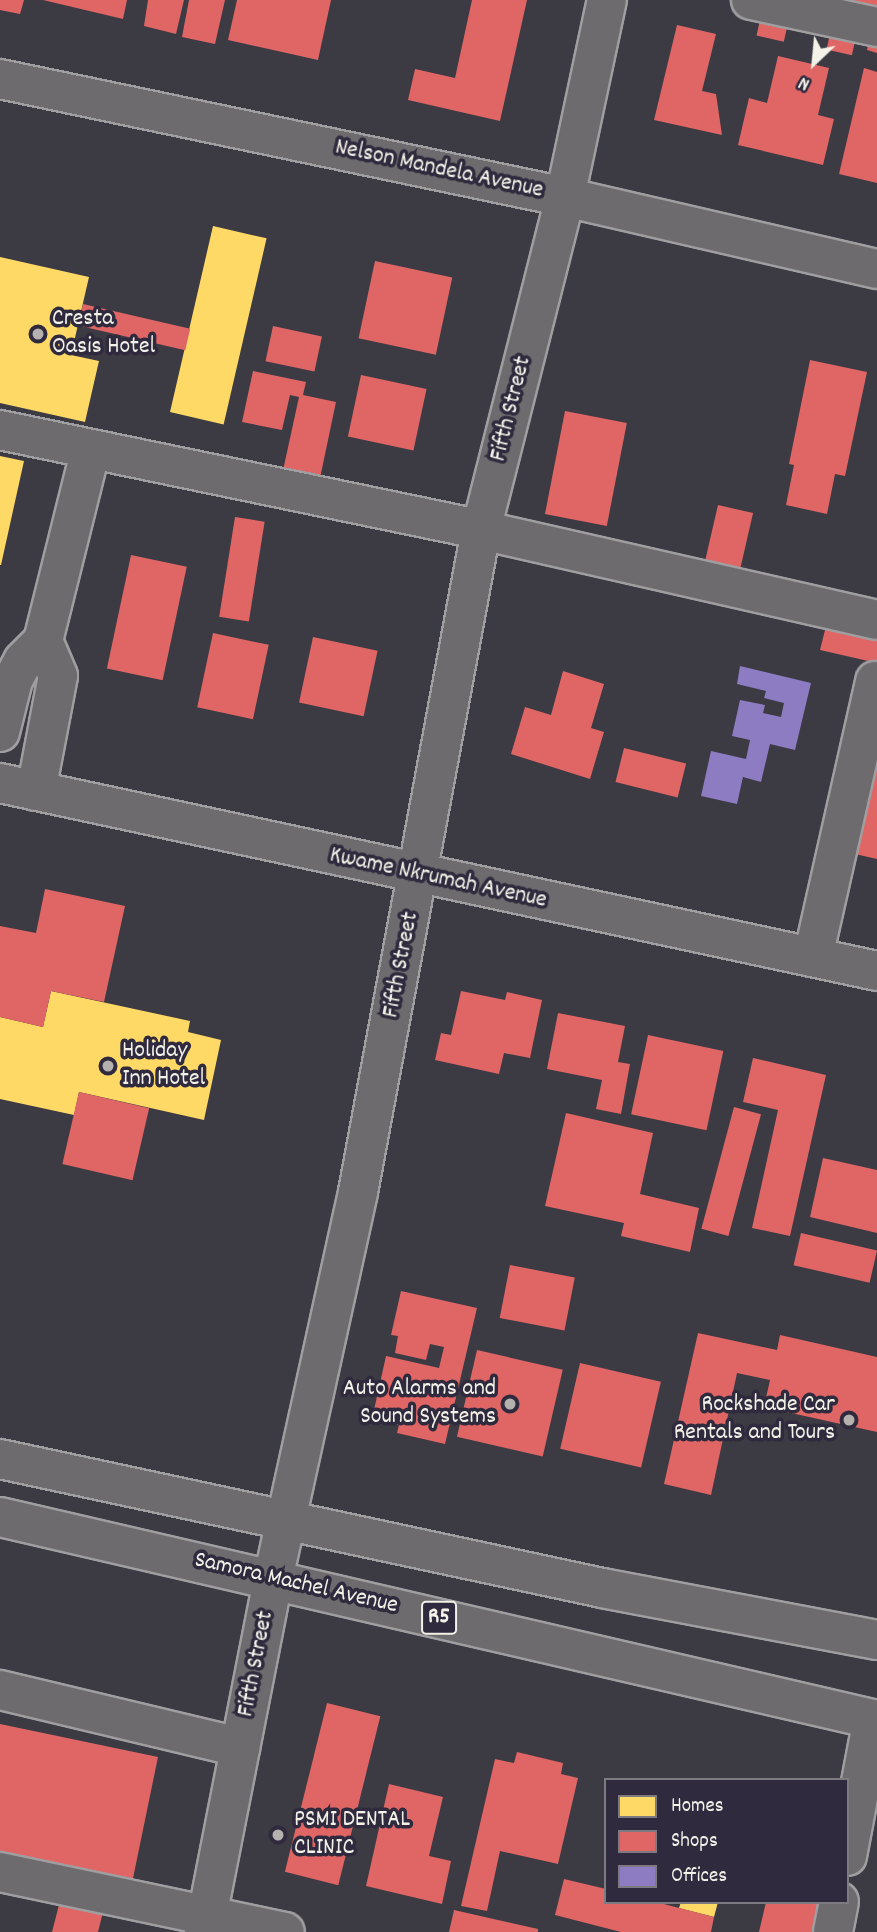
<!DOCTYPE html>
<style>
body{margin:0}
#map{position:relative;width:877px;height:1932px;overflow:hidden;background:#3c3a43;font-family:Dekko,sans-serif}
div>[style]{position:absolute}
.homes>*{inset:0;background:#ffd966;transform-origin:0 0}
.shops>*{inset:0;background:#e06666;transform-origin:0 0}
.offices>*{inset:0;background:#8e7cc3}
.roads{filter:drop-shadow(2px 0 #9f9ea0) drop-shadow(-2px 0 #9f9ea0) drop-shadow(0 2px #9f9ea0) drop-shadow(0 -2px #9f9ea0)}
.minor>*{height:38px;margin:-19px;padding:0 19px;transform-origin:19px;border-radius:19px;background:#6e6b6e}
.major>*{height:38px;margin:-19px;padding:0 19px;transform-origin:19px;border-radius:19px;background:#6e6b6e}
.highway>*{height:38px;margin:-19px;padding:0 19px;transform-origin:19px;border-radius:19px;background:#6e6b6e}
.dots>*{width:19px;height:19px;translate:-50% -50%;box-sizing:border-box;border:4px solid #2f2a3d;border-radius:50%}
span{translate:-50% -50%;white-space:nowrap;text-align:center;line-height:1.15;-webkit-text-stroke:7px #2f2a3d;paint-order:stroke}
.shield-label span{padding:2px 5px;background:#2f2a3d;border:2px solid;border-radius:5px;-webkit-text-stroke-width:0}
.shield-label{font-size:23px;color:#f4f1e8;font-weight:700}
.street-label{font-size:24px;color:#f4f1e8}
.poi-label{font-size:24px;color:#f4f1e8}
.left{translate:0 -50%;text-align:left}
.right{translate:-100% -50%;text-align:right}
.legend{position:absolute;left:604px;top:1778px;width:245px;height:126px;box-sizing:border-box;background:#2f2a3d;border:2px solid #7e7a81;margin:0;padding:9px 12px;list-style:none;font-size:21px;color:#f4f1e8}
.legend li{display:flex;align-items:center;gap:14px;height:35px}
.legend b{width:35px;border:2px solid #7e7a81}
.north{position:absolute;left:779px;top:28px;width:70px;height:70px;-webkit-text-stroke:5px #2f2a3d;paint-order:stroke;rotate:206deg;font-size:19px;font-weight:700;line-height:28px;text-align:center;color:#f4f1e8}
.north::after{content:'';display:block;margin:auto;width:24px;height:32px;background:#f4f1e8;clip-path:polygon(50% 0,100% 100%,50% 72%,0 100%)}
</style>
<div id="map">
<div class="homes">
<div style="left:213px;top:226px;width:55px;height:191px;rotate:13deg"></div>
<div style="clip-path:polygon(0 257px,89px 277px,71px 355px,99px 361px,85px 422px,0 403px)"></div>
<div style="clip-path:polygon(0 456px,24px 461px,1px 565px,0 565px)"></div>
<div style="clip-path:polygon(51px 991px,190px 1021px,188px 1032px,221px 1040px,204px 1120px,79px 1092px,74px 1115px,0 1099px,0 1017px,43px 1027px)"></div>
<div style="clip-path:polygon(681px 1902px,718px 1902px,714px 1917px,679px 1908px)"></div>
</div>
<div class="shops">
<div style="clip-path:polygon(0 0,24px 0,20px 14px,0 10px)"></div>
<div style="clip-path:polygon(43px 0,127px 0,123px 19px)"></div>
<div style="clip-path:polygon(148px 0,184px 0,176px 34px,144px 26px)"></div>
<div style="clip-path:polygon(189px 0,225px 0,215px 44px,182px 37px)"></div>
<div style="clip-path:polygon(237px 0,331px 0,318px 60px,228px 40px)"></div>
<div style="clip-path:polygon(472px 0,527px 0,500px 121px,408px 100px,415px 69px,455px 78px)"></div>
<div style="clip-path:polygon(854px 0,877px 0,877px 6px,854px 1px)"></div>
<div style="left:761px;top:16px;width:28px;height:20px;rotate:13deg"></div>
<div style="clip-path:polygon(677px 25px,716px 34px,702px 91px,716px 94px,722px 135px,654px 120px)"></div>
<div style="left:831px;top:30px;width:26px;height:20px;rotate:13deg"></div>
<div style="clip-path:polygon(870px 37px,877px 39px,877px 53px,867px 50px)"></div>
<div style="clip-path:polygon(778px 56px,829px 68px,818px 115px,834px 119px,823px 165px,738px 145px,749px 98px,767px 103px)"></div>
<div style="clip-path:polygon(864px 68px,877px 72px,877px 183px,839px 174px)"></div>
<div style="left:375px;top:261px;width:79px;height:79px;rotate:12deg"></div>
<div style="left:83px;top:304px;width:110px;height:22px;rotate:13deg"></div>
<div style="left:273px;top:326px;width:50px;height:36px;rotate:12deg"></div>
<div style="clip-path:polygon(810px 360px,867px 372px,845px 476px,835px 474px,827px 514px,786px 505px,794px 465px,789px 464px)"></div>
<div style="clip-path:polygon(253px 371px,306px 382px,303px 395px,336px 402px,319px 483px,282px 475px,299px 397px,290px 395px,282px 430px,242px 422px)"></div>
<div style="left:361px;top:375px;width:67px;height:63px;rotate:12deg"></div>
<div style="left:565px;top:411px;width:63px;height:105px;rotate:11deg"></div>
<div style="left:718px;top:505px;width:36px;height:65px;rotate:13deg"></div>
<div style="left:235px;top:517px;width:30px;height:101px;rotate:9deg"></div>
<div style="left:131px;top:555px;width:57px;height:116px;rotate:12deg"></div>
<div style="clip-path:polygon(827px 622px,877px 634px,877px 663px,820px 650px)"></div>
<div style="left:213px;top:633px;width:57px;height:76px;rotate:12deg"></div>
<div style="left:313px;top:637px;width:66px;height:67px;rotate:12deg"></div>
<div style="clip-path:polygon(563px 671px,604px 684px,591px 728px,604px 732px,590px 779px,511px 754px,525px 707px,551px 715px)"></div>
<div style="left:624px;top:748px;width:64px;height:35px;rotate:14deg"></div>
<div style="clip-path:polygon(876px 766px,877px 766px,877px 859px,855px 854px)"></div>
<div style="clip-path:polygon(45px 889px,125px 906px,104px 1002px,51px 991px,43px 1027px,0 1017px,0 926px,36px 933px)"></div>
<div style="clip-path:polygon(461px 991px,505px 1000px,507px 992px,542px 1000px,530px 1058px,504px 1053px,499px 1074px,435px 1060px,441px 1033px,451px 1035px)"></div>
<div style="clip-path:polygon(558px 1013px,625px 1026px,618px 1062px,630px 1064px,621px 1114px,596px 1109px,602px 1080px,547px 1069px)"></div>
<div style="left:648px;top:1035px;width:77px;height:81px;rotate:12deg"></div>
<div style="clip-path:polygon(753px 1058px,826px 1075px,790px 1236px,752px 1228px,778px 1110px,743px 1102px)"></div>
<div style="left:79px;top:1092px;width:72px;height:74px;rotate:13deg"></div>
<div style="left:734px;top:1107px;width:28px;height:126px;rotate:15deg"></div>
<div style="clip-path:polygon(566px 1113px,653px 1133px,640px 1194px,699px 1208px,690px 1252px,621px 1236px,624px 1223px,545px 1206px)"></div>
<div style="clip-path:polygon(823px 1158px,877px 1170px,877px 1233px,810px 1217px)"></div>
<div style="left:801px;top:1233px;width:78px;height:33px;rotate:13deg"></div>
<div style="left:510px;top:1265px;width:66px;height:54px;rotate:11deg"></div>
<div style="clip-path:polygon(401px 1291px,477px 1308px,445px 1444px,397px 1433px,399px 1425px,372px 1419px,386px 1356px,439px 1368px,444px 1347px,430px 1344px,426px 1360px,395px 1353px,398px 1336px,391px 1335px)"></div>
<div style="clip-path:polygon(698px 1333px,777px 1350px,780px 1335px,877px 1357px,877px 1432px,764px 1407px,770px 1380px,737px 1373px,711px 1495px,664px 1484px)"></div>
<div style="left:477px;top:1350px;width:88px;height:89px;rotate:13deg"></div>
<div style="left:580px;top:1363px;width:83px;height:88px;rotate:13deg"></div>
<div style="left:327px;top:1703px;width:55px;height:174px;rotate:14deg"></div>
<div style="clip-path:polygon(0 1724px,158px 1757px,131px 1888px,0 1861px)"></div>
<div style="clip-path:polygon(517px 1752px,563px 1763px,561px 1774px,578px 1778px,558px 1864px,500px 1851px,487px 1911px,461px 1906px,495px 1759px,514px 1763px)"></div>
<div style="clip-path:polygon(389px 1784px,443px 1797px,429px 1856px,451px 1861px,442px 1904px,366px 1886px)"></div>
<div style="clip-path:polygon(564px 1879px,606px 1889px,606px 1902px,656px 1902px,714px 1917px,711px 1932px,621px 1932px,555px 1915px)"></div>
<div style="clip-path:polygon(60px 1901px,103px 1912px,98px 1932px,52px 1932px)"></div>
<div style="clip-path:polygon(766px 1902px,821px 1902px,815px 1932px,759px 1932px)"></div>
<div style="clip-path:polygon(454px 1910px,538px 1929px,538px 1932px,449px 1932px)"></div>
</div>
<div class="offices">
<div style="clip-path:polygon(740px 666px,811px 683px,795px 750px,770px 744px,761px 782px,743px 777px,737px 804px,701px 796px,711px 751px,746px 759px,750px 740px,732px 736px,740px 700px,765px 705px,763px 713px,781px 717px,784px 703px,764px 698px,766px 691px,737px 684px)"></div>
</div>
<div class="roads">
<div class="minor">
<div style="left:751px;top:0;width:129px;rotate:12.1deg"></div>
<div style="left:0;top:430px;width:491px;rotate:11.7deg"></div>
<div style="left:481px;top:530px;width:406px;rotate:12.8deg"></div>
<div style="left:0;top:732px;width:54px;rotate:-76deg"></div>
<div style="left:13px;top:680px;width:21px;rotate:-62deg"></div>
<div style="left:23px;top:661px;width:28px;rotate:-45deg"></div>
<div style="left:0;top:783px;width:897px;rotate:12.1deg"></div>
<div style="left:36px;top:791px;width:117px;rotate:-79.2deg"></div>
<div style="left:58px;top:676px;width:38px;rotate:-113deg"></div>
<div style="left:43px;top:641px;width:198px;rotate:-76deg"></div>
<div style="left:813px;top:957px;width:283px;rotate:-77.3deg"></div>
<div style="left:0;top:1690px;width:247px;rotate:13.4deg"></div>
<div style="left:847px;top:1856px;width:139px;rotate:-79.3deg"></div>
<div style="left:0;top:1872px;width:291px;rotate:11.9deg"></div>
<div style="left:204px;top:1932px;width:360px;rotate:-78.9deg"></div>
<div style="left:273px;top:1579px;width:396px;rotate:-77.6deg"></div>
<div style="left:358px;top:1192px;width:673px;rotate:-79.47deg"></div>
<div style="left:481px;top:530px;width:343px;rotate:-75.8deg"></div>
<div style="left:565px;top:197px;width:201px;rotate:-78deg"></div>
<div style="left:833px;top:1932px;width:31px;rotate:-79deg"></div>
</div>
<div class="major">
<div style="left:0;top:79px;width:577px;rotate:11.8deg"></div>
<div style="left:565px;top:197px;width:320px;rotate:13deg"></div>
</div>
<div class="highway">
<div style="left:0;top:1459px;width:616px;rotate:12.09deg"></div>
<div style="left:602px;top:1588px;width:280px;rotate:10.7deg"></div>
<div style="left:0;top:1517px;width:900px;rotate:13.03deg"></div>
</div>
</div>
<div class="dots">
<div style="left:38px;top:334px;background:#b4b1ae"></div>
<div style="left:108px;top:1066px;background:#b4b1ae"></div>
<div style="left:510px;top:1404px;background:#b4b1ae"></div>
<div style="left:849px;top:1420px;background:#b4b1ae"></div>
<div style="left:278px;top:1835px;background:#b4b1ae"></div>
</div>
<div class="shield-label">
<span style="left:439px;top:1618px">R5</span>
</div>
<div class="street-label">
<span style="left:439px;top:170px;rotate:12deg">Nelson Mandela Avenue</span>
<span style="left:512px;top:409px;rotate:-76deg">Fifth Street</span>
<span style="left:438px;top:879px;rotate:12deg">Kwame Nkrumah Avenue</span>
<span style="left:402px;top:965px;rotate:-79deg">Fifth Street</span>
<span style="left:296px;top:1584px;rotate:13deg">Samora Machel Avenue</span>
<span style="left:257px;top:1664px;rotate:-79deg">Fifth Street</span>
</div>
<div class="poi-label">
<span class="left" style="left:52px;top:334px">Cresta<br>Oasis Hotel</span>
<span class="left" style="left:122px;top:1066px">Holiday<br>Inn Hotel</span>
<span class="right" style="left:496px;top:1404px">Auto Alarms and<br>Sound Systems</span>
<span class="right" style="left:835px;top:1420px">Rockshade Car<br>Rentals and Tours</span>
<span class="left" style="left:294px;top:1835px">PSMI DENTAL<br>CLINIC</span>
</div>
<ul class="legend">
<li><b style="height:19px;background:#ffd966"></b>Homes</li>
<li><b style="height:19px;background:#e06666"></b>Shops</li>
<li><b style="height:19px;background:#8e7cc3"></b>Offices</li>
</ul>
<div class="north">N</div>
</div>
